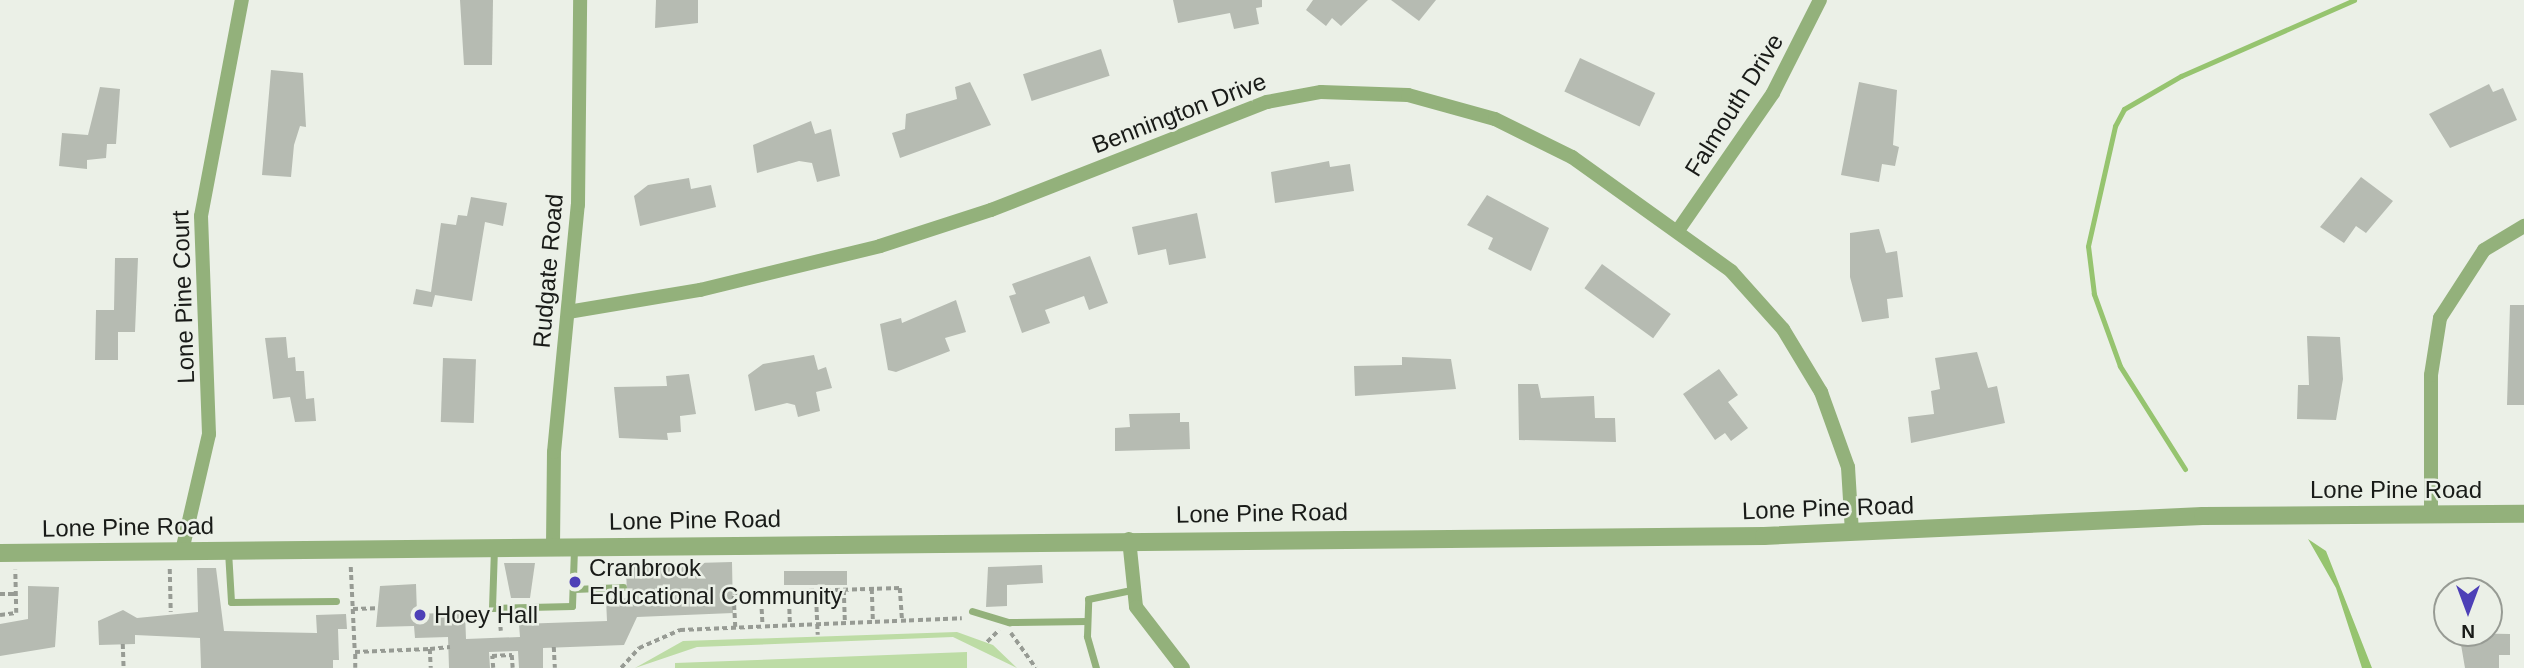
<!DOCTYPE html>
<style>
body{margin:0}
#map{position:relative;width:2524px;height:668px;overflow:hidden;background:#ebf0e7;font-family:Arial,sans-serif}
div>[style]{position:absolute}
.green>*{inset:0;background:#bddca5}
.water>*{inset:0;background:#96c46f}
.stream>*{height:5px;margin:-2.5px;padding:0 2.5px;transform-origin:2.5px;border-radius:2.5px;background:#96c46f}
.building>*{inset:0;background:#b6bbb2;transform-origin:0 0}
.path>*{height:3.5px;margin-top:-1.75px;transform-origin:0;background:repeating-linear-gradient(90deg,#979b94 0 5px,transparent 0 8.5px)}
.service>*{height:7px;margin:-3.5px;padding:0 3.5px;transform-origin:3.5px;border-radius:3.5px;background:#93b17b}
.minor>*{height:14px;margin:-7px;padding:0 7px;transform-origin:7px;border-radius:7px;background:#93b17b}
.tertiary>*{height:18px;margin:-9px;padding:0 9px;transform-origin:9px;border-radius:9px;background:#93b17b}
.dots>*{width:19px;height:19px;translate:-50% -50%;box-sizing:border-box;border:4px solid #ebf0e7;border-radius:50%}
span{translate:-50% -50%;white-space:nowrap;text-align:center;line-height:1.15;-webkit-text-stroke:5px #ebf0e7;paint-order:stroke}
.street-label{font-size:24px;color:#191b18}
.poi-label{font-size:24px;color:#191b18}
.left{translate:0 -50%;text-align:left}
.north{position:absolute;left:2433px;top:577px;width:70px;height:70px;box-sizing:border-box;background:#ebf0e7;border:2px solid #979b94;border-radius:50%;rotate:180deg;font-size:19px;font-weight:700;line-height:28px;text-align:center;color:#191b18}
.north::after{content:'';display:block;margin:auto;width:24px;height:32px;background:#4d40b7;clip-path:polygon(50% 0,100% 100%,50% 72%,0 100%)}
</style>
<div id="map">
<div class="green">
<div style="clip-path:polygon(957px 632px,993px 645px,1017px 668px,953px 637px,697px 647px,635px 668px,683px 641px)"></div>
<div style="clip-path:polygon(967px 652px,967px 668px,675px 668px,675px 663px)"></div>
</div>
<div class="water">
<div style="clip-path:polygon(2308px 539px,2326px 551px,2372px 668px,2362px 668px,2336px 588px)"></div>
</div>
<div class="stream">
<div style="left:2185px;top:469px;width:122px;rotate:-122.3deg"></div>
<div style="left:2120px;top:366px;width:77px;rotate:-109.9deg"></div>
<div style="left:2094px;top:294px;width:48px;rotate:-97.1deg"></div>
<div style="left:2088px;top:246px;width:123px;rotate:-77.3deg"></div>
<div style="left:2115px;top:126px;width:19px;rotate:-62deg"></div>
<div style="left:2124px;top:109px;width:66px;rotate:-30.1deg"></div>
<div style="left:2181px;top:76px;width:189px;rotate:-23.7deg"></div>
</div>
<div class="building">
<div style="clip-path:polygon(460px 0,493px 0,492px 65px,464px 65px)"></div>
<div style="clip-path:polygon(656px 0,698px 0,698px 23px,655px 28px)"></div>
<div style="clip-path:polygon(1173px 0,1262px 0,1262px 7px,1256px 8px,1259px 24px,1234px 29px,1230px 13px,1178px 23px)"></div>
<div style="clip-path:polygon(1313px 0,1368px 0,1341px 26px,1332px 18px,1326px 26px,1306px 10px)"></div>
<div style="clip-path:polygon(1391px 0,1436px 0,1419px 21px)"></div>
<div style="left:1101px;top:49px;width:28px;height:82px;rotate:72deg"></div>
<div style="left:1580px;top:58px;width:83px;height:37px;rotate:25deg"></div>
<div style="clip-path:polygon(271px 70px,303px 73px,306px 127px,300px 126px,294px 145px,291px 177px,262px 175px)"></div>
<div style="clip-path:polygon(970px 82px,991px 125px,900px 158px,892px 133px,905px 129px,906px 114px,957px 99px,955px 87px)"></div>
<div style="clip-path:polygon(1859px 82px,1897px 90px,1893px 145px,1899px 147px,1895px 166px,1882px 164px,1879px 182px,1841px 175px)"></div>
<div style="clip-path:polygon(2489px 84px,2493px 92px,2503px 88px,2517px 120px,2450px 148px,2429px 114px)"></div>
<div style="clip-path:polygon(100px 87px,120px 89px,116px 144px,107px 144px,106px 158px,87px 160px,87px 169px,59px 166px,62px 133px,88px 135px)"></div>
<div style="clip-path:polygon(811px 121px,815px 134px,831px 129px,840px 176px,817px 182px,812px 163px,799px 161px,757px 173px,753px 145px)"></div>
<div style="clip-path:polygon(1329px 161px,1330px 167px,1350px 164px,1354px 191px,1275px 203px,1271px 172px)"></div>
<div style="clip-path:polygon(2361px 177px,2393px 201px,2366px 233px,2356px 226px,2344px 243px,2320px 227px)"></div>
<div style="clip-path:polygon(689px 178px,691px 189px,711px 185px,716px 207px,640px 226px,634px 196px,648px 185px)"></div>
<div style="clip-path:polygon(1487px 195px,1549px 228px,1531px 271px,1488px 249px,1493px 238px,1467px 225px)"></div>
<div style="clip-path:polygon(471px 197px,507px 203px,503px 226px,485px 222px,472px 301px,435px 295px,432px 307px,413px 304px,416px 289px,431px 292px,441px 223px,456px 225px,458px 215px,467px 216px)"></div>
<div style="clip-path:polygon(1197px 213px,1206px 258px,1169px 265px,1166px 249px,1138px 255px,1132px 227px)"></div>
<div style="clip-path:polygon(1879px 229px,1886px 253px,1897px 251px,1903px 297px,1887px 299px,1889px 318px,1862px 322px,1850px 277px,1850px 233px)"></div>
<div style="clip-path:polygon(1090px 256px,1108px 303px,1089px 310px,1084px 296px,1045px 310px,1050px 323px,1022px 333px,1009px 296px,1016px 294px,1012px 284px)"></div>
<div style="clip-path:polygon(115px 258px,138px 258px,135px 332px,118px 332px,118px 360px,95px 360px,96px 310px,114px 310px)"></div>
<div style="left:1602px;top:264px;width:85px;height:30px;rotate:36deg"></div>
<div style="clip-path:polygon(956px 300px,966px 332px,945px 338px,950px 351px,896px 372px,888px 370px,880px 324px,901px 318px,902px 323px)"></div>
<div style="clip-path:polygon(2510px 305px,2524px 305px,2524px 405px,2507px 405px)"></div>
<div style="clip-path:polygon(2307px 336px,2340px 337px,2343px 379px,2336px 420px,2297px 419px,2298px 385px,2309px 385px)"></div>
<div style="clip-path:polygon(286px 337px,288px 358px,295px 357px,296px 371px,304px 371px,306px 399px,314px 398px,316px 421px,295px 422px,290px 397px,273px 399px,265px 338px)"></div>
<div style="clip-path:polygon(1977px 352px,1988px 388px,1997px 386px,2005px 423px,1911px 443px,1908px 417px,1934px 414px,1931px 391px,1940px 389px,1935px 358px)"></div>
<div style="clip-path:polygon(814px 355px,818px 370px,826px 367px,832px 388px,816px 392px,820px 411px,798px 417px,795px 405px,787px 403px,755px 411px,748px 375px,763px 364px)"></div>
<div style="clip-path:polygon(1402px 357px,1451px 359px,1456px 389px,1355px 396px,1354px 366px,1402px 365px)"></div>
<div style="left:443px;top:358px;width:33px;height:64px;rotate:2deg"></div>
<div style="clip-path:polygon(1719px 369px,1738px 395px,1728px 402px,1748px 428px,1731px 441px,1725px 433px,1715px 440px,1683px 394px)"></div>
<div style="clip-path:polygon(689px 374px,696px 414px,680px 416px,681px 432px,667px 433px,668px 440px,619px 438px,614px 387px,667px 386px,666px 376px)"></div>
<div style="clip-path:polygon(1518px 384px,1538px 384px,1541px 398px,1594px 396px,1595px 418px,1615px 418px,1616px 442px,1519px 440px)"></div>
<div style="clip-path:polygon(1180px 413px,1180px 422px,1189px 422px,1190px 449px,1115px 451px,1115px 428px,1130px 427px,1129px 414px)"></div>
<div style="clip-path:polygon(732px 562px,733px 613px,637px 617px,624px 645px,543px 648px,543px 668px,519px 668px,518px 651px,489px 652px,490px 668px,449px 668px,448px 637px,415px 638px,414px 626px,376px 627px,380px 586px,416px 584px,417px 614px,465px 612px,466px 639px,520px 637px,519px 624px,607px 621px,606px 599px,627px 598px,626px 565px)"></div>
<div style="clip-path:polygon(504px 563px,535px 563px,530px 598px,511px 598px)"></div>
<div style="clip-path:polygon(1042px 565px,1043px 583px,1007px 585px,1007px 606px,986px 607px,988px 567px)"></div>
<div style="clip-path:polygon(197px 568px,216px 568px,224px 631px,317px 633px,316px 615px,346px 614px,347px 629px,338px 629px,339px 660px,333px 660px,333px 668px,201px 668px,200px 638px,135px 635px,135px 644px,99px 645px,98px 621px,123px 610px,137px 618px,198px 612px)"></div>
<div style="left:847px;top:571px;width:14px;height:63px;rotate:90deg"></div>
<div style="clip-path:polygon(28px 586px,59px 587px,55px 647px,0 656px,0 624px,28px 619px)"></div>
<div style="clip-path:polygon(2459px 633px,2510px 634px,2510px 655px,2499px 655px,2499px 668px,2465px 668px)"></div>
</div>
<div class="path">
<div style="left:351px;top:567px;width:85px;rotate:87.3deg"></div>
<div style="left:170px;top:569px;width:43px;rotate:88.7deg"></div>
<div style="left:872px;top:589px;width:32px;rotate:88deg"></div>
<div style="left:816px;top:590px;width:45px;rotate:87.5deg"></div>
<div style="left:844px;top:590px;width:32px;rotate:88deg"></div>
<div style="left:761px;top:592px;width:34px;rotate:87deg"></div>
<div style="left:789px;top:592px;width:33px;rotate:88deg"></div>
<div style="left:0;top:594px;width:16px"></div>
<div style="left:353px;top:609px;width:23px;rotate:-2deg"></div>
<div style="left:0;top:615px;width:16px;rotate:-7deg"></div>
<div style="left:16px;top:613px;width:43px;rotate:-91.3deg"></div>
<div style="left:500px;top:619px;width:12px;rotate:85deg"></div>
<div style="left:735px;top:627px;width:34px;rotate:-93deg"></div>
<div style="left:733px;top:593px;width:167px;rotate:-1.7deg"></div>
<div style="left:900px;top:588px;width:31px;rotate:86deg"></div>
<div style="left:1011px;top:633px;width:43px;rotate:54.5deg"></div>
<div style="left:987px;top:642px;width:17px;rotate:-45deg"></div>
<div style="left:123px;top:644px;width:24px;rotate:88deg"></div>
<div style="left:554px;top:647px;width:21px;rotate:87deg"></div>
<div style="left:430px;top:649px;width:20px;rotate:-6deg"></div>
<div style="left:355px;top:668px;width:16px;rotate:-90deg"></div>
<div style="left:355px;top:652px;width:75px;rotate:-2.3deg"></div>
<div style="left:430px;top:649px;width:19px;rotate:87deg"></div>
<div style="left:493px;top:668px;width:12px;rotate:-95deg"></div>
<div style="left:492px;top:656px;width:20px;rotate:-3deg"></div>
<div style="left:512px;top:655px;width:13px;rotate:86deg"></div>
<div style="left:621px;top:668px;width:27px;rotate:-48deg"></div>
<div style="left:639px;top:648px;width:45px;rotate:-23.7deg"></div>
<div style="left:680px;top:630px;width:282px;rotate:-2.4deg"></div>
</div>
<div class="service">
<div style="left:494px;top:548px;width:60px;rotate:91.9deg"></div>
<div style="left:492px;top:608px;width:80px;rotate:-1.4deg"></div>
<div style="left:572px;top:606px;width:57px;rotate:-88deg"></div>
<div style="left:228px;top:551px;width:51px;rotate:86.6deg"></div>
<div style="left:231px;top:602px;width:105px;rotate:-0.5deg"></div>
<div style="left:574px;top:589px;width:49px;rotate:-2.3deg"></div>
<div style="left:972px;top:611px;width:39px;rotate:17deg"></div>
<div style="left:1009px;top:622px;width:78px;rotate:-0.7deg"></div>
<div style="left:1096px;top:668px;width:33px;rotate:-106deg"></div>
<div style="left:1087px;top:636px;width:37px;rotate:-88deg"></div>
<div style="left:1088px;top:599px;width:44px;rotate:-11.8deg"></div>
</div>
<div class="minor">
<div style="left:1679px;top:229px;width:165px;rotate:-55.3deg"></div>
<div style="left:1773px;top:93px;width:104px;rotate:-63.2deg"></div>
<div style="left:568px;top:312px;width:134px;rotate:-9.5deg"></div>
<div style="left:700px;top:290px;width:185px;rotate:-13.7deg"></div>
<div style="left:880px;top:246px;width:117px;rotate:-18deg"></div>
<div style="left:991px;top:210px;width:296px;rotate:-21.4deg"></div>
<div style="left:1267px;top:102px;width:55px;rotate:-10.5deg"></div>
<div style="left:1321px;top:92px;width:87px;rotate:2deg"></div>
<div style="left:1408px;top:95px;width:90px;rotate:15.4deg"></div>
<div style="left:1495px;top:119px;width:86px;rotate:26.3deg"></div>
<div style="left:1572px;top:157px;width:196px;rotate:35.6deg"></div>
<div style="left:1731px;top:271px;width:78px;rotate:48.1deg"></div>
<div style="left:1783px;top:329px;width:74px;rotate:58.9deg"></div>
<div style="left:1821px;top:392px;width:80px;rotate:70.2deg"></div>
<div style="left:1848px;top:467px;width:66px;rotate:86.5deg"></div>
<div style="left:2431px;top:515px;width:140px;rotate:-90deg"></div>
<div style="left:2431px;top:375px;width:58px;rotate:-81deg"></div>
<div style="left:2440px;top:318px;width:81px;rotate:-57.1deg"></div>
<div style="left:2484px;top:250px;width:47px;rotate:-31deg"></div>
<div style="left:1129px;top:539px;width:68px;rotate:84.1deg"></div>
<div style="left:1136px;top:607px;width:77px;rotate:52.4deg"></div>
<div style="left:553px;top:546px;width:94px;rotate:-89.4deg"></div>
<div style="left:554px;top:452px;width:248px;rotate:-84.5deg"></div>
<div style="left:578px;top:205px;width:205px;rotate:-89.4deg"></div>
<div style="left:182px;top:551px;width:120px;rotate:-77deg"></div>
<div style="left:209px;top:434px;width:218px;rotate:-92.1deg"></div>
<div style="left:201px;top:216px;width:220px;rotate:-79.3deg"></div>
</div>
<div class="tertiary">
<div style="left:0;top:553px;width:1764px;rotate:-0.55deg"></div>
<div style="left:1764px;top:536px;width:439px;rotate:-2.6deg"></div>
<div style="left:2203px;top:516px;width:321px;rotate:-0.4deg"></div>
</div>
<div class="dots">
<div style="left:575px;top:582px;background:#4d40b7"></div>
<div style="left:420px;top:615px;background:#4d40b7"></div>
</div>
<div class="street-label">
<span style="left:1734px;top:105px;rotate:-58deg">Falmouth Drive</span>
<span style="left:1179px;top:113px;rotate:-21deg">Bennington Drive</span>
<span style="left:548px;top:271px;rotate:-85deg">Rudgate Road</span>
<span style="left:183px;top:297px;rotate:-92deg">Lone Pine Court</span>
<span style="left:2396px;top:490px">Lone Pine Road</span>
<span style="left:1828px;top:508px;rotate:-2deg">Lone Pine Road</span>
<span style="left:1262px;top:513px;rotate:-1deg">Lone Pine Road</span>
<span style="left:695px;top:520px;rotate:-1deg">Lone Pine Road</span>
<span style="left:128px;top:527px;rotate:-1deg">Lone Pine Road</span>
</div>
<div class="poi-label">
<span class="left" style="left:589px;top:582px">Cranbrook<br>Educational Community</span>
<span class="left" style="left:434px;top:615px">Hoey Hall</span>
</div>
<div class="north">N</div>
</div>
